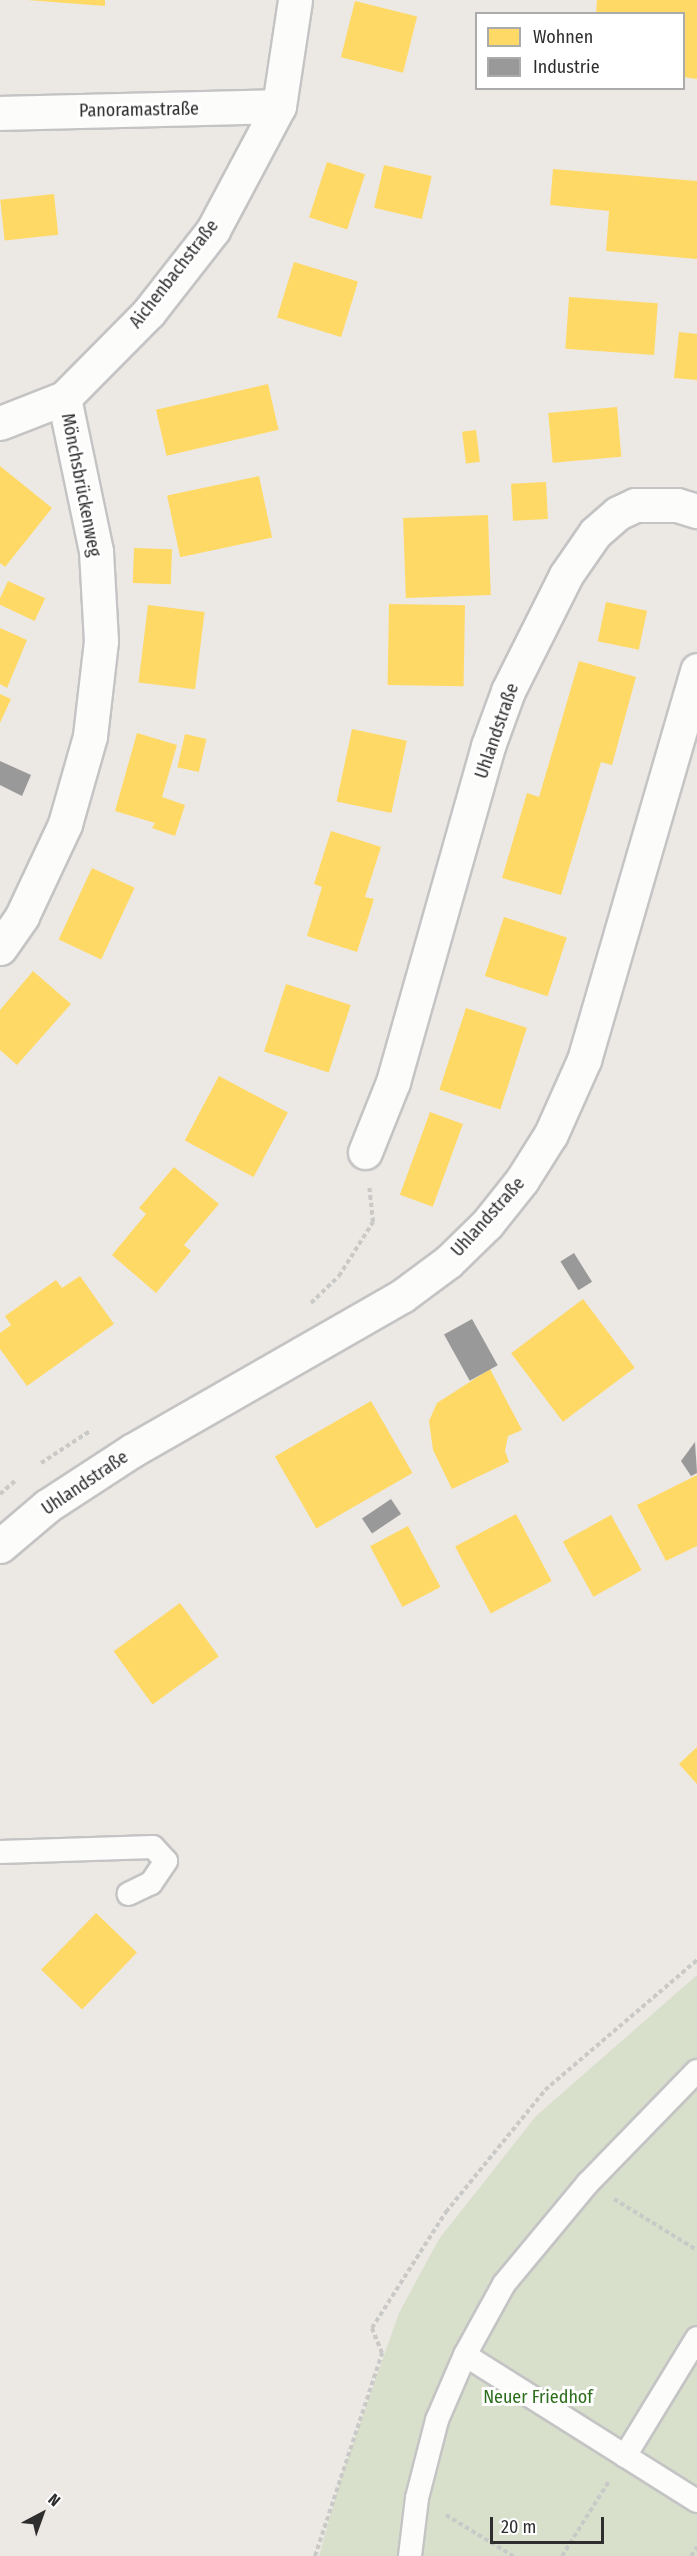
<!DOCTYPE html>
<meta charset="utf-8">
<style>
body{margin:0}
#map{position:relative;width:697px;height:2556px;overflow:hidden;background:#ece8e4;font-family:"Fira Sans Condensed",sans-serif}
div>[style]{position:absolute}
.cemetery>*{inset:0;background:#d8e0cc}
.homes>*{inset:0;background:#ffd966;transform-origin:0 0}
.industry>*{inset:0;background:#999;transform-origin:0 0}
.path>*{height:4px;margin-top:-2px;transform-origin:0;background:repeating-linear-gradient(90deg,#c9c9c8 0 4.5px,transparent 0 7.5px)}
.roads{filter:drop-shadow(2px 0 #c5c4c5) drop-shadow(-2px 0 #c5c4c5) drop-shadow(0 2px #c5c4c5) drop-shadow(0 -2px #c5c4c5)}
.service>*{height:22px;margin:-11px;padding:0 11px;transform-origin:11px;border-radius:11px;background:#fcfcfb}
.minor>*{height:33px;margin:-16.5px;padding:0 16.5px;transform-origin:16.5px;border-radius:16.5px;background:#fcfcfb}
span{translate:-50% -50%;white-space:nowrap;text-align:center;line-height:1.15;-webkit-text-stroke:6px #fff;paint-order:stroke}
.street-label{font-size:18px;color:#2e2e2e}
.park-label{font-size:18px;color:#2c6e1b}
.legend{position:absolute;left:475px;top:12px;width:210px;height:78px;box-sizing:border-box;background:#fff;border:2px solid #ababab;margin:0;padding:8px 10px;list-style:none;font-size:18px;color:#2e2e2e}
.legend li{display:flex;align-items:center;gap:12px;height:30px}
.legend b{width:30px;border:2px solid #ababab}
.north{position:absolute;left:12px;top:2484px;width:60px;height:60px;-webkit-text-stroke:4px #fff;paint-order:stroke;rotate:41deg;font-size:16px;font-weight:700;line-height:24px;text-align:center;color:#2e2e2e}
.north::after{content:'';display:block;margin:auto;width:21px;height:27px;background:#2e2e2e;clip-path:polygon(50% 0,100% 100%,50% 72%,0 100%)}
.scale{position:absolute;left:490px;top:2517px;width:114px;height:27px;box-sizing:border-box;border:3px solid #2e2e2e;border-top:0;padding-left:8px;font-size:18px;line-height:21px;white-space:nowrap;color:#2e2e2e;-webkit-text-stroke:4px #fff;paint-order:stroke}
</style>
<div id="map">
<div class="cemetery">
<div style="clip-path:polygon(697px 1975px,697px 2556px,319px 2556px,341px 2477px,399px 2313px,439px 2239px,536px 2116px)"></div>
</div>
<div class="homes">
<div style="clip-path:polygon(27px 0,105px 0,105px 6px)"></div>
<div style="clip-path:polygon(597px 0,697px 0,697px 79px,684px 77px,684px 14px,596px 14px)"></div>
<div style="left:355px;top:1px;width:64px;height:58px;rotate:14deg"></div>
<div style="left:327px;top:162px;width:40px;height:58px;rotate:18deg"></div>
<div style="left:384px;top:165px;width:49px;height:44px;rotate:13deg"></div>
<div style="clip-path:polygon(553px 169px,697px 181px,697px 259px,606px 251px,609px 211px,550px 205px)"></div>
<div style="left:54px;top:194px;width:41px;height:54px;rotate:84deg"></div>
<div style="left:294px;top:262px;width:67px;height:58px;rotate:17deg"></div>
<div style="left:569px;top:297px;width:89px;height:52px;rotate:4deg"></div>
<div style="clip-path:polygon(679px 332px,697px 334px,697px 380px,674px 378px)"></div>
<div style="left:268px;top:384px;width:47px;height:115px;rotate:77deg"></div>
<div style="left:617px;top:407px;width:50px;height:69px;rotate:85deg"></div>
<div style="left:476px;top:430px;width:32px;height:14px;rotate:83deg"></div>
<div style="clip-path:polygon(0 466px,52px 508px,5px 567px,0 563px)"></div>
<div style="left:259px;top:476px;width:63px;height:94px;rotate:78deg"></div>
<div style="left:546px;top:482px;width:37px;height:35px;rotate:87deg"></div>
<div style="left:488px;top:515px;width:80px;height:85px;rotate:88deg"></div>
<div style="left:134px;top:548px;width:38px;height:35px;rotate:2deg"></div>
<div style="left:8px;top:581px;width:41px;height:25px;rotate:25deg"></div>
<div style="left:606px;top:602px;width:42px;height:40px;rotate:12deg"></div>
<div style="left:389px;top:604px;width:76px;height:81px;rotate:1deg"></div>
<div style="left:148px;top:605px;width:57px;height:78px;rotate:7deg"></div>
<div style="clip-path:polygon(0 628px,27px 640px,7px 688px,0 684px)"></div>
<div style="clip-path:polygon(579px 661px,636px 677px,612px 765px,601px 762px,561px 895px,502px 878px,527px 793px,539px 797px)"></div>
<div style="clip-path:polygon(0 694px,11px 699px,0 723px)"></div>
<div style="left:352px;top:729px;width:56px;height:74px;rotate:12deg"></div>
<div style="clip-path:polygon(137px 733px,177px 745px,162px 797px,185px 805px,175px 836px,152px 828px,155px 823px,115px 811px)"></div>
<div style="left:185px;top:734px;width:22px;height:34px;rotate:13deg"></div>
<div style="clip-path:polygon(331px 831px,381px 847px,365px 897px,374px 899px,357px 952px,307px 936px,322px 887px,314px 884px)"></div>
<div style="left:92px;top:868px;width:47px;height:79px;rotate:25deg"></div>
<div style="left:504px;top:917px;width:66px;height:62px;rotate:18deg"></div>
<div style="clip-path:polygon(33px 971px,71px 1004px,17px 1065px,0 1050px,0 1010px)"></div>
<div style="left:286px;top:984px;width:68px;height:71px;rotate:18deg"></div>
<div style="left:466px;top:1008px;width:64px;height:86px;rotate:18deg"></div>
<div style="left:219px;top:1076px;width:78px;height:73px;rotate:28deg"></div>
<div style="left:430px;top:1112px;width:35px;height:88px;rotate:20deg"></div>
<div style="clip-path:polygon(174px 1167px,219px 1204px,184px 1245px,191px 1251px,156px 1293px,112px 1255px,146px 1214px,139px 1208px)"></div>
<div style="clip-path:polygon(80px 1276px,114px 1324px,27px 1386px,0 1349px,0 1333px,11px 1325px,5px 1316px,56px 1280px,62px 1288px)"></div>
<div style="left:583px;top:1299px;width:86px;height:90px;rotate:53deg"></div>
<div style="clip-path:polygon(490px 1369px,522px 1430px,508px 1436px,505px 1451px,509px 1462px,452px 1489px,433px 1450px,429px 1421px,437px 1403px)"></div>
<div style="left:371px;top:1401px;width:83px;height:111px;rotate:60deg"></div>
<div style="clip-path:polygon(697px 1475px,697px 1546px,666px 1561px,637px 1505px)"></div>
<div style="left:516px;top:1514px;width:76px;height:69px;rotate:62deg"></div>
<div style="left:611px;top:1515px;width:63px;height:55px;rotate:61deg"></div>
<div style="left:408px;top:1526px;width:69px;height:43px;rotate:62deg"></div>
<div style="left:180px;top:1603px;width:66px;height:82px;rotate:54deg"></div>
<div style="clip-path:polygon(697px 1747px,697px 1784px,679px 1764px)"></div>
<div style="left:96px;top:1913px;width:57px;height:79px;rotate:44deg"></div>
</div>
<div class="industry">
<div style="clip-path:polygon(0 761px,31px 775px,22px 796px,0 785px)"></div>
<div style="left:574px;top:1253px;width:34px;height:16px;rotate:58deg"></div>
<div style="left:472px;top:1319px;width:53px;height:32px;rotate:61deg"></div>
<div style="clip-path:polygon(695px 1442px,697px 1473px,691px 1476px,681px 1461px)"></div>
<div style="left:391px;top:1499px;width:18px;height:35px;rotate:56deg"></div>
</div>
<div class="path">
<div style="left:311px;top:1303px;width:39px;rotate:-44deg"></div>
<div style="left:339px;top:1276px;width:64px;rotate:-57.8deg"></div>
<div style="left:373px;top:1222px;width:36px;rotate:-96deg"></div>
<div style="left:41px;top:1463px;width:59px;rotate:-33.1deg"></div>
<div style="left:0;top:1494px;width:20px;rotate:-41deg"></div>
<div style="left:614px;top:2199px;width:97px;rotate:31.6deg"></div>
<div style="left:446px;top:2515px;width:79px;rotate:31.5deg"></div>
<div style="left:315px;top:2556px;width:214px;rotate:-71.7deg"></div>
<div style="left:382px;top:2353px;width:27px;rotate:-112deg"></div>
<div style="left:372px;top:2328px;width:138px;rotate:-57.5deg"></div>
<div style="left:446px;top:2212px;width:157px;rotate:-50.9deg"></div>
<div style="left:545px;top:2090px;width:200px;rotate:-40.5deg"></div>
<div style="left:562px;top:2556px;width:89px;rotate:-57.9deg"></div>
<div style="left:691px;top:2556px;width:11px;rotate:-56deg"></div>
</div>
<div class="roads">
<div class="service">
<div style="left:0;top:1852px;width:153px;rotate:-1.9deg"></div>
<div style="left:153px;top:1847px;width:19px;rotate:47deg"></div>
<div style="left:166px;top:1861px;width:27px;rotate:124deg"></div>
<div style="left:151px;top:1883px;width:25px;rotate:154deg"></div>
<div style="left:465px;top:2355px;width:274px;rotate:32.2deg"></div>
<div style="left:625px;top:2456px;width:138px;rotate:-58.6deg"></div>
<div style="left:410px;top:2556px;width:58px;rotate:-83.1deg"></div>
<div style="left:417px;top:2498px;width:81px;rotate:-75.6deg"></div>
<div style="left:437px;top:2420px;width:71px;rotate:-66.7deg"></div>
<div style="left:465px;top:2355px;width:81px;rotate:-61.2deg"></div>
<div style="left:504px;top:2284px;width:131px;rotate:-50.3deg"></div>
<div style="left:588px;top:2183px;width:156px;rotate:-45.8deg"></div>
</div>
<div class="minor">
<div style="left:0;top:113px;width:279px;rotate:-1.4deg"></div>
<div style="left:0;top:423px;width:69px;rotate:-21.3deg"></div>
<div style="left:64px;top:398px;width:121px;rotate:-45.3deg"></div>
<div style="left:149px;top:312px;width:104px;rotate:-52deg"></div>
<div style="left:213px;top:230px;width:140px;rotate:-62deg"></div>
<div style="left:279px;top:106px;width:107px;rotate:-81.4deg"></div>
<div style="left:0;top:948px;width:39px;rotate:-55deg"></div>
<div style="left:22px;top:916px;width:102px;rotate:-64.9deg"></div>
<div style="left:65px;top:824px;width:91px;rotate:-74.1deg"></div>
<div style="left:90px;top:736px;width:96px;rotate:-83.4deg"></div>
<div style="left:101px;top:641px;width:90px;rotate:-93.2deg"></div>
<div style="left:96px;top:551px;width:156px;rotate:-101.8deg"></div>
<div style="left:365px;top:1152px;width:75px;rotate:-68.2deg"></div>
<div style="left:393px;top:1082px;width:349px;rotate:-74.2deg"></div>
<div style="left:488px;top:746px;width:59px;rotate:-70deg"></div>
<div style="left:508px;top:691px;width:130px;rotate:-63.4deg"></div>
<div style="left:566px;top:575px;width:51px;rotate:-55.4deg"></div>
<div style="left:595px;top:533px;width:30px;rotate:-41deg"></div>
<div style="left:618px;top:513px;width:19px;rotate:-25deg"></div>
<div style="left:635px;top:505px;width:42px"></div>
<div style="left:677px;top:505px;width:21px;rotate:17deg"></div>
<div style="left:0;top:1546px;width:62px;rotate:-40.4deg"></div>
<div style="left:47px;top:1506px;width:103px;rotate:-33.1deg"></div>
<div style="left:133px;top:1450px;width:310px;rotate:-29.8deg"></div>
<div style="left:402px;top:1296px;width:57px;rotate:-36.5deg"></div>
<div style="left:448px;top:1262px;width:54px;rotate:-44.3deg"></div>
<div style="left:487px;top:1224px;width:56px;rotate:-51.5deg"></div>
<div style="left:522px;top:1180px;width:54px;rotate:-57.8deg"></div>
<div style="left:551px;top:1134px;width:81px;rotate:-66deg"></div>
<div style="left:584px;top:1060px;width:406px;rotate:-73.8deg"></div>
</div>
</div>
<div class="street-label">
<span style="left:139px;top:110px;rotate:-1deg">Panoramastraße</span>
<span style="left:174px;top:274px;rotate:-52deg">Aichenbachstraße</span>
<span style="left:81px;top:485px;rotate:79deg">Mönchsbrückenweg</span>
<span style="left:497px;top:731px;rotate:-71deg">Uhlandstraße</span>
<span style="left:488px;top:1217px;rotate:-48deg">Uhlandstraße</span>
<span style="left:85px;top:1483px;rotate:-34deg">Uhlandstraße</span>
</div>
<div class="park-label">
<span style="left:538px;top:2397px">Neuer Friedhof</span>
</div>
<ul class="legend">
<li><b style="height:16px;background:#ffd966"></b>Wohnen</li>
<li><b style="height:16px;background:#999"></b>Industrie</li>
</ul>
<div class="north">N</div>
<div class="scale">20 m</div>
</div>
